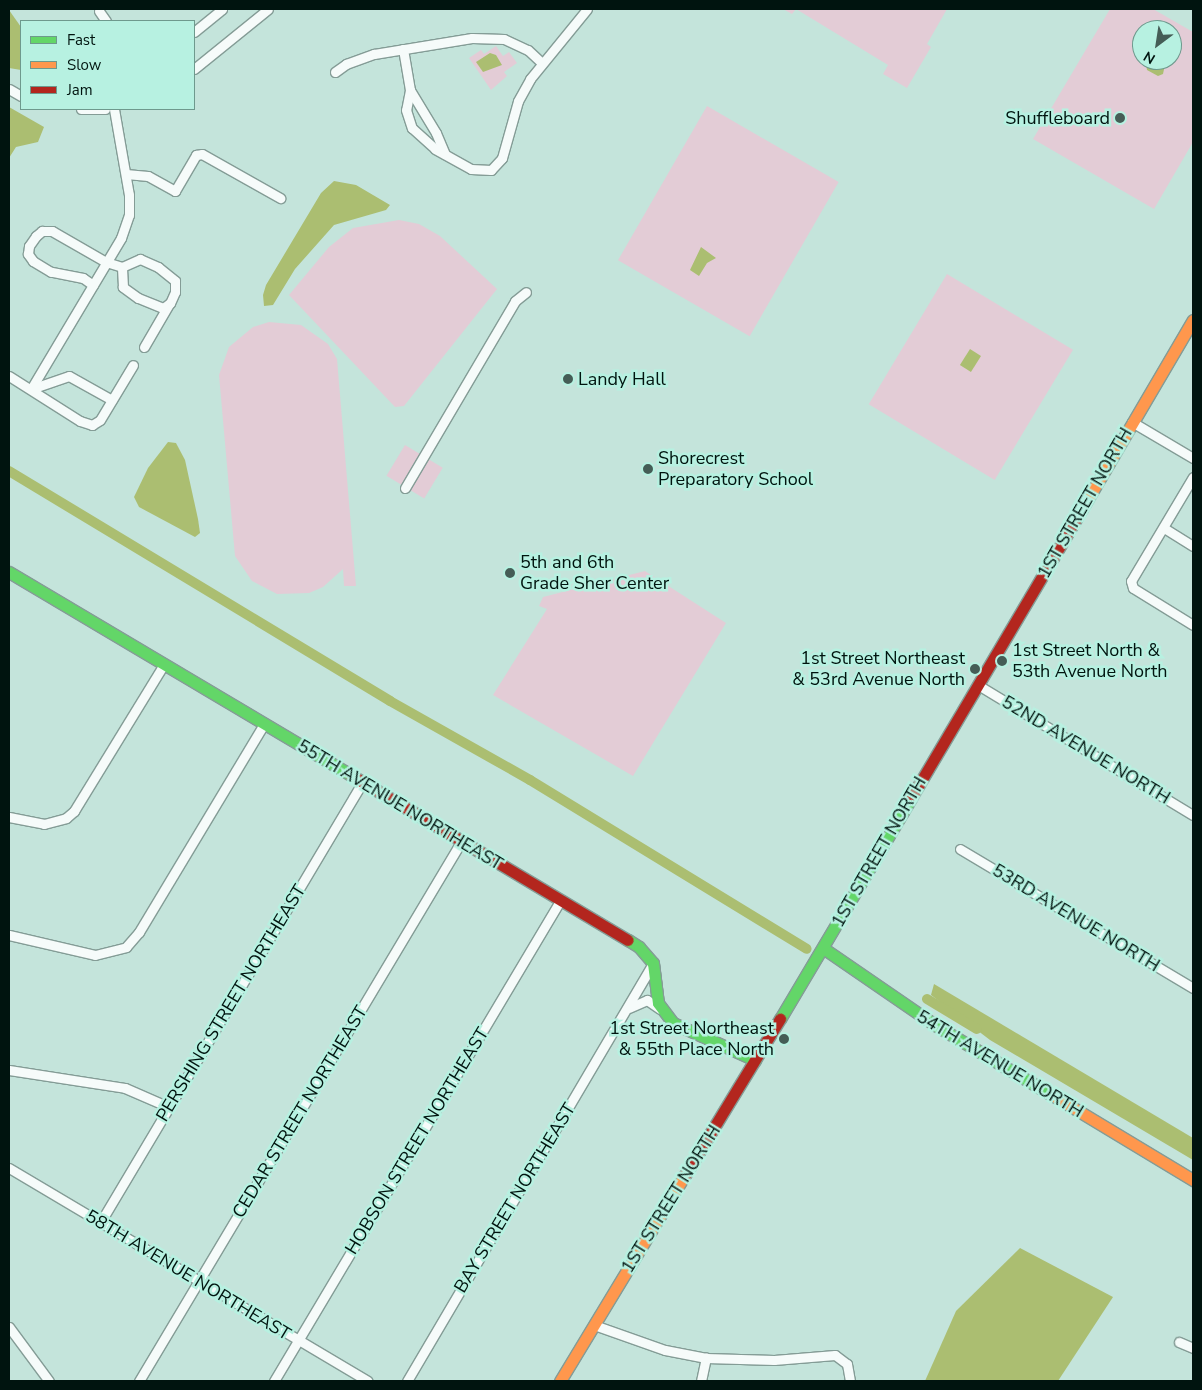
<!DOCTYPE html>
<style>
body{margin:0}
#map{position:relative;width:1202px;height:1390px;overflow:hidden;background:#c4e4db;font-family:"Nunito Sans",sans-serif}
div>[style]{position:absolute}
.green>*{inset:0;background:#e3ccd6;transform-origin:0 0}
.water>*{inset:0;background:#abbe71;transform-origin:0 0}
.canal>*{height:10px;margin:-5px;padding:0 5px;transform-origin:5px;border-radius:5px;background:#abbe71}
.roads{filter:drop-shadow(1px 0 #849c96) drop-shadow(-1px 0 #849c96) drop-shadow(0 1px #849c96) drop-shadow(0 -1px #849c96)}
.street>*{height:9px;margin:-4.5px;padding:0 4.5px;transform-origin:4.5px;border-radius:4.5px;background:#f6fbfa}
.fast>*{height:11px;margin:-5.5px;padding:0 5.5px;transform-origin:5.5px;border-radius:5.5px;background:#63d668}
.slow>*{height:11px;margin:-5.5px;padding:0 5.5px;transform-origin:5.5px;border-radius:5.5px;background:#ff974d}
.jam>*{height:11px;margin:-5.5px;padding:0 5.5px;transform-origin:5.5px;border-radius:5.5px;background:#b3261e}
.dots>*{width:14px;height:14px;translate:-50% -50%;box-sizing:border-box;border:2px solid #b7f1e1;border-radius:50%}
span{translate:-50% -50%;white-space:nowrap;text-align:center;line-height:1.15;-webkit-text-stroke:5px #b7f1e1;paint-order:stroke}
.poi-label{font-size:18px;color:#00140f}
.right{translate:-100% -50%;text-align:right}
.left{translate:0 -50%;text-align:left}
.street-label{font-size:18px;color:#00140f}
.frame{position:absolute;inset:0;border:10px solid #00140f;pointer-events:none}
.legend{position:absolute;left:20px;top:20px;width:175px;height:90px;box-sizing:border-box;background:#b7f1e1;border:1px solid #6e998d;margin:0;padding:6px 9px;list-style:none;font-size:15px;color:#00140f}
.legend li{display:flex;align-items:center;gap:10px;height:25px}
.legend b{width:25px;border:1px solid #6e998d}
.north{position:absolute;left:1132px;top:20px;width:50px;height:50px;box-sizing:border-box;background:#b7f1e1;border:1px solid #6e998d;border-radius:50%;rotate:211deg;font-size:14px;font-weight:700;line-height:20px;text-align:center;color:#00140f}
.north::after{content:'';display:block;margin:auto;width:18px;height:22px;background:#455d56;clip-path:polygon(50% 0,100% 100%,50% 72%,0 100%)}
</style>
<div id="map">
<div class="green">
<div style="clip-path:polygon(783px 9px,947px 9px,927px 44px,931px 47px,907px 88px,883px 74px,888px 65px,796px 9px,792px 14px)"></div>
<div style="clip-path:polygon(evenodd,1110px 9px,1153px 9px,1193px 32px,1193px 142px,1154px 209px,1033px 139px,1110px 9px,1142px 30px,1172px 30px,1172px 60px,1142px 60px,1142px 30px)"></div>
<div style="clip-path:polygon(496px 46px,503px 56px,509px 52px,517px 63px,504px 72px,507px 76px,491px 90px,469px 58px,481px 50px,484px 54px)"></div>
<div style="left:707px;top:106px;width:152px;height:178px;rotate:30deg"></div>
<div style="clip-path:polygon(399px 220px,419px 224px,440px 236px,497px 289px,404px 406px,395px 407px,289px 295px,329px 247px,353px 228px)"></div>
<div style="left:947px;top:274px;width:147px;height:152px;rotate:31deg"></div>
<div style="clip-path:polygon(269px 322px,301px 325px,328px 344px,337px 359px,356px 586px,344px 586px,343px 569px,323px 587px,309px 593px,277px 594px,252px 581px,235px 556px,219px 375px,229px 347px,253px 327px)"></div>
<div style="left:405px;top:445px;width:44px;height:36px;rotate:31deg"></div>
<div style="clip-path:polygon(645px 571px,726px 623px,633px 776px,493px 695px,547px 609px,539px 606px,543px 597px)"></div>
</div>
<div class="water">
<div style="clip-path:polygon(9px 10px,21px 27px,21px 70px,9px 68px)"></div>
<div style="clip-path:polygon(490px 53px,496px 55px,502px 65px,483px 72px,476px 62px)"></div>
<div style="clip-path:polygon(1154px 60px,1166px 60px,1163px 74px,1158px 76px,1147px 70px,1146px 64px)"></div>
<div style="clip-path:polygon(9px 107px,44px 127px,38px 142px,16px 147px,9px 158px)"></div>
<div style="clip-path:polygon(334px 181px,356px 185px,390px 205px,386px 210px,334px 225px,295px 269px,273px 305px,264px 306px,263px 295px,266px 285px,321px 193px)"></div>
<div style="clip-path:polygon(701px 247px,716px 258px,707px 263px,699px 276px,690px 270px)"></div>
<div style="left:970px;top:349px;width:13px;height:19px;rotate:32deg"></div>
<div style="clip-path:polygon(168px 442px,176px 443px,185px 460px,198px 519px,200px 533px,195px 537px,139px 507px,134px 497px,148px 468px)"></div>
<div style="clip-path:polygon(934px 984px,1193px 1138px,1193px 1160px,990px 1040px,931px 995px)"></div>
<div style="clip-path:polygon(1020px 1248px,1113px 1297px,1058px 1381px,925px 1381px,956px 1311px)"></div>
</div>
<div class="canal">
<div style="left:9px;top:471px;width:445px;rotate:31.1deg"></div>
<div style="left:390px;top:701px;width:161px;rotate:29.4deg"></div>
<div style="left:530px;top:780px;width:324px;rotate:31.4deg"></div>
<div style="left:927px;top:999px;width:58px;rotate:31deg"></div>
</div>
<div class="roads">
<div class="street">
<div style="left:99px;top:11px;width:12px;rotate:55deg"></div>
<div style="left:194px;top:32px;width:36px;rotate:-39deg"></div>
<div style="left:403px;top:49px;width:42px;rotate:80.3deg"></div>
<div style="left:410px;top:90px;width:20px;rotate:101deg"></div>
<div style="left:406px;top:110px;width:19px;rotate:72deg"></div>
<div style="left:412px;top:128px;width:31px;rotate:42deg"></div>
<div style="left:435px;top:149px;width:41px;rotate:29.1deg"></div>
<div style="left:471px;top:169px;width:20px;rotate:3deg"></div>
<div style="left:491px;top:170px;width:16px;rotate:-47deg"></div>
<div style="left:502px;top:158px;width:59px;rotate:-74.3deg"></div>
<div style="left:518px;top:101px;width:25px;rotate:-61deg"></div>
<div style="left:530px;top:79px;width:90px;rotate:-50.8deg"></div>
<div style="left:194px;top:69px;width:95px;rotate:-39deg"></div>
<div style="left:335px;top:72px;width:14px;rotate:-36deg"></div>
<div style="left:346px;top:64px;width:30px;rotate:-20deg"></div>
<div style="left:374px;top:54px;width:99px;rotate:-9.3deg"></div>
<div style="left:472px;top:38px;width:32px;rotate:2deg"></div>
<div style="left:504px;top:39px;width:26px;rotate:25deg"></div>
<div style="left:528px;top:50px;width:19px;rotate:43deg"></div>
<div style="left:9px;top:89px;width:14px;rotate:30deg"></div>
<div style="left:410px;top:90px;width:50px;rotate:58.8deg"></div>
<div style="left:436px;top:133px;width:23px;rotate:67deg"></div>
<div style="left:81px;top:109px;width:24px"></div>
<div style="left:126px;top:174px;width:22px;rotate:5deg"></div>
<div style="left:148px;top:176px;width:31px;rotate:29deg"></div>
<div style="left:175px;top:191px;width:42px;rotate:-59.7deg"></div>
<div style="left:196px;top:155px;width:6px;rotate:-9deg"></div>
<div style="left:202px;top:154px;width:90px;rotate:29.4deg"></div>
<div style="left:93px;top:285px;width:12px;rotate:-145deg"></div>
<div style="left:83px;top:278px;width:33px;rotate:-169deg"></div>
<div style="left:51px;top:272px;width:21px;rotate:-149deg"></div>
<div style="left:33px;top:261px;width:9px;rotate:-126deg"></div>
<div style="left:28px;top:254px;width:8px;rotate:-83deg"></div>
<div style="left:29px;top:246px;width:12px;rotate:-55deg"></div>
<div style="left:36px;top:236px;width:8px;rotate:-40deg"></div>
<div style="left:42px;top:231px;width:10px"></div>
<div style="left:52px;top:231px;width:62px;rotate:29.9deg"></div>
<div style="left:106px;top:262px;width:17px;rotate:17deg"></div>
<div style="left:122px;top:267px;width:20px;rotate:-24deg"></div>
<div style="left:140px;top:259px;width:20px;rotate:24deg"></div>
<div style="left:158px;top:267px;width:22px;rotate:39deg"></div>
<div style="left:175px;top:281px;width:11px;rotate:90deg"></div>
<div style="left:175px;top:292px;width:12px;rotate:114deg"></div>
<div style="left:170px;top:303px;width:9px;rotate:144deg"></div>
<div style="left:163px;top:308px;width:27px;rotate:-158deg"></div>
<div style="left:138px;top:298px;width:19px;rotate:-144deg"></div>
<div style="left:123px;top:287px;width:20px;rotate:-93deg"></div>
<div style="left:144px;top:347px;width:50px;rotate:-59.8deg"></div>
<div style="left:9px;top:376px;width:84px;rotate:32.4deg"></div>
<div style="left:80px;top:421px;width:13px;rotate:18deg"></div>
<div style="left:92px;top:425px;width:9px;rotate:-32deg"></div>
<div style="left:100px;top:420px;width:64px;rotate:-59deg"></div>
<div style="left:31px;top:389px;width:176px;rotate:-59.2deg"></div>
<div style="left:121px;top:238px;width:24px;rotate:-71deg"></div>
<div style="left:129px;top:215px;width:20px;rotate:-90deg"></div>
<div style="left:129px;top:195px;width:87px;rotate:-99.9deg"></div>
<div style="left:31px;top:389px;width:40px;rotate:-18.9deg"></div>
<div style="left:69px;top:376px;width:49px;rotate:29.2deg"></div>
<div style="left:1132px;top:422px;width:71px;rotate:30.5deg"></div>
<div style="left:1193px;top:477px;width:121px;rotate:120.8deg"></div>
<div style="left:1131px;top:581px;width:7px;rotate:74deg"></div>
<div style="left:1133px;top:588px;width:70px;rotate:31.7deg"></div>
<div style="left:405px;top:488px;width:217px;rotate:-59.5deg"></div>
<div style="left:515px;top:301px;width:14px;rotate:-39deg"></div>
<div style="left:1164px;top:528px;width:34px;rotate:32deg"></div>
<div style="left:978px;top:685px;width:251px;rotate:31.2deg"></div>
<div style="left:9px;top:817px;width:36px;rotate:11deg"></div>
<div style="left:44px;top:824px;width:23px;rotate:-15deg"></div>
<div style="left:66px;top:818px;width:11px;rotate:-41deg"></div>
<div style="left:74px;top:811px;width:172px;rotate:-58.5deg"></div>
<div style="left:960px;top:849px;width:271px;rotate:30.8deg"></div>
<div style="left:9px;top:935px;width:88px;rotate:13.1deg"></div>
<div style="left:95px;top:955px;width:32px;rotate:-14deg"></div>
<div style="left:126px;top:947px;width:20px;rotate:-49deg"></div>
<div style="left:139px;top:932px;width:243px;rotate:-59deg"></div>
<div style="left:629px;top:1008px;width:20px;rotate:-24deg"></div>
<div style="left:647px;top:1000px;width:16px;rotate:35deg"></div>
<div style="left:9px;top:1070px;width:117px;rotate:8.8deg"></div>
<div style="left:125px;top:1088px;width:48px;rotate:23.4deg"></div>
<div style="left:9px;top:1168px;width:417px;rotate:30.7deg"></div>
<div style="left:100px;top:1223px;width:512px;rotate:-59.23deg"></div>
<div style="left:594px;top:1325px;width:75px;rotate:19.4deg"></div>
<div style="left:665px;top:1350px;width:42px;rotate:11deg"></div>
<div style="left:706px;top:1358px;width:68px;rotate:1.7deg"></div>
<div style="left:774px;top:1360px;width:61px;rotate:-4.7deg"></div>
<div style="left:835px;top:1355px;width:15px;rotate:37deg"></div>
<div style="left:847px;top:1364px;width:17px;rotate:80deg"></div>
<div style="left:9px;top:1327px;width:67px;rotate:53.5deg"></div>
<div style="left:1179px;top:1342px;width:15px;rotate:23deg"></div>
<div style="left:139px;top:1381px;width:628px;rotate:-59.15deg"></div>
<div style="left:274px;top:1381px;width:559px;rotate:-59.21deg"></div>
<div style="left:407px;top:1381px;width:485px;rotate:-59.5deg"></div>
<div style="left:701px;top:1381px;width:24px;rotate:-78deg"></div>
</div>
<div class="fast">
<div style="left:9px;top:572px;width:398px;rotate:30.7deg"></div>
<div style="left:628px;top:940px;width:13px;rotate:32deg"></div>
<div style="left:639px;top:947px;width:21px;rotate:49deg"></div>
<div style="left:653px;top:963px;width:40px;rotate:82.9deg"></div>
<div style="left:658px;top:1003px;width:25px;rotate:53deg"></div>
<div style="left:673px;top:1023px;width:90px;rotate:24.3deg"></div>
<div style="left:823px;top:948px;width:136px;rotate:34.5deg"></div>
<div style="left:935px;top:1025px;width:136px;rotate:30.9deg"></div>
<div style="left:780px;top:1019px;width:257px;rotate:-59.3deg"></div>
</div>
<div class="slow">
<div style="left:1082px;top:509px;width:219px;rotate:-59.6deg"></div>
<div style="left:1052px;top:1095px;width:165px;rotate:31.1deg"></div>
<div style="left:560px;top:1381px;width:241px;rotate:-58.8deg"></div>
</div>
<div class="jam">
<div style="left:351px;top:775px;width:322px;rotate:30.8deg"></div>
<div style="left:911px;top:798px;width:336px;rotate:-59.4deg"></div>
<div style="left:685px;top:1175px;width:183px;rotate:-58.7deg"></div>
</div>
</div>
<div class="dots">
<div style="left:1120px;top:118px;background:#455d56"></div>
<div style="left:568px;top:379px;background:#455d56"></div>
<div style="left:648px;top:469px;background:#455d56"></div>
<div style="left:510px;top:573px;background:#455d56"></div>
<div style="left:1002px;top:661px;background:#455d56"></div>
<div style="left:975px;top:669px;background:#455d56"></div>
<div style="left:784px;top:1039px;background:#455d56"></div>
</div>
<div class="poi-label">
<span class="right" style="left:1110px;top:118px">Shuffleboard</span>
<span class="left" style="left:578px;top:379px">Landy Hall</span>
<span class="left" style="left:658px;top:469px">Shorecrest<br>Preparatory School</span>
<span class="left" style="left:520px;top:573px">5th and 6th<br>Grade Sher Center</span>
<span class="left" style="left:1012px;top:661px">1st Street North &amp;<br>53th Avenue North</span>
<span class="right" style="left:965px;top:669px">1st Street Northeast<br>&amp; 53rd Avenue North</span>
<span class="right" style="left:774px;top:1039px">1st Street Northeast<br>&amp; 55th Place North</span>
</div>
<div class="street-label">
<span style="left:1085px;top:503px;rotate:-60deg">1ST STREET NORTH</span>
<span style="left:1086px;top:750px;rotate:31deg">52ND AVENUE NORTH</span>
<span style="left:400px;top:805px;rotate:31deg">55TH AVENUE NORTHEAST</span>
<span style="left:879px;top:852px;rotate:-60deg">1ST STREET NORTH</span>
<span style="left:1076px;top:918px;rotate:31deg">53RD AVENUE NORTH</span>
<span style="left:231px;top:1003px;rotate:-59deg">PERSHING STREET NORTHEAST</span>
<span style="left:1000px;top:1064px;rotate:31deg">54TH AVENUE NORTH</span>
<span style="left:300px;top:1112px;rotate:-59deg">CEDAR STREET NORTHEAST</span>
<span style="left:417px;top:1141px;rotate:-59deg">HOBSON STREET NORTHEAST</span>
<span style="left:515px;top:1198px;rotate:-59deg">BAY STREET NORTHEAST</span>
<span style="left:671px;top:1199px;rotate:-58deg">1ST STREET NORTH</span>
<span style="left:188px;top:1275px;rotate:31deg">58TH AVENUE NORTHEAST</span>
</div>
<div class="frame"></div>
<ul class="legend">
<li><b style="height:6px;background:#63d668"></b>Fast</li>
<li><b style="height:6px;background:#ff974d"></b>Slow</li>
<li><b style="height:6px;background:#b3261e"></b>Jam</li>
</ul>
<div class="north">N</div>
</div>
